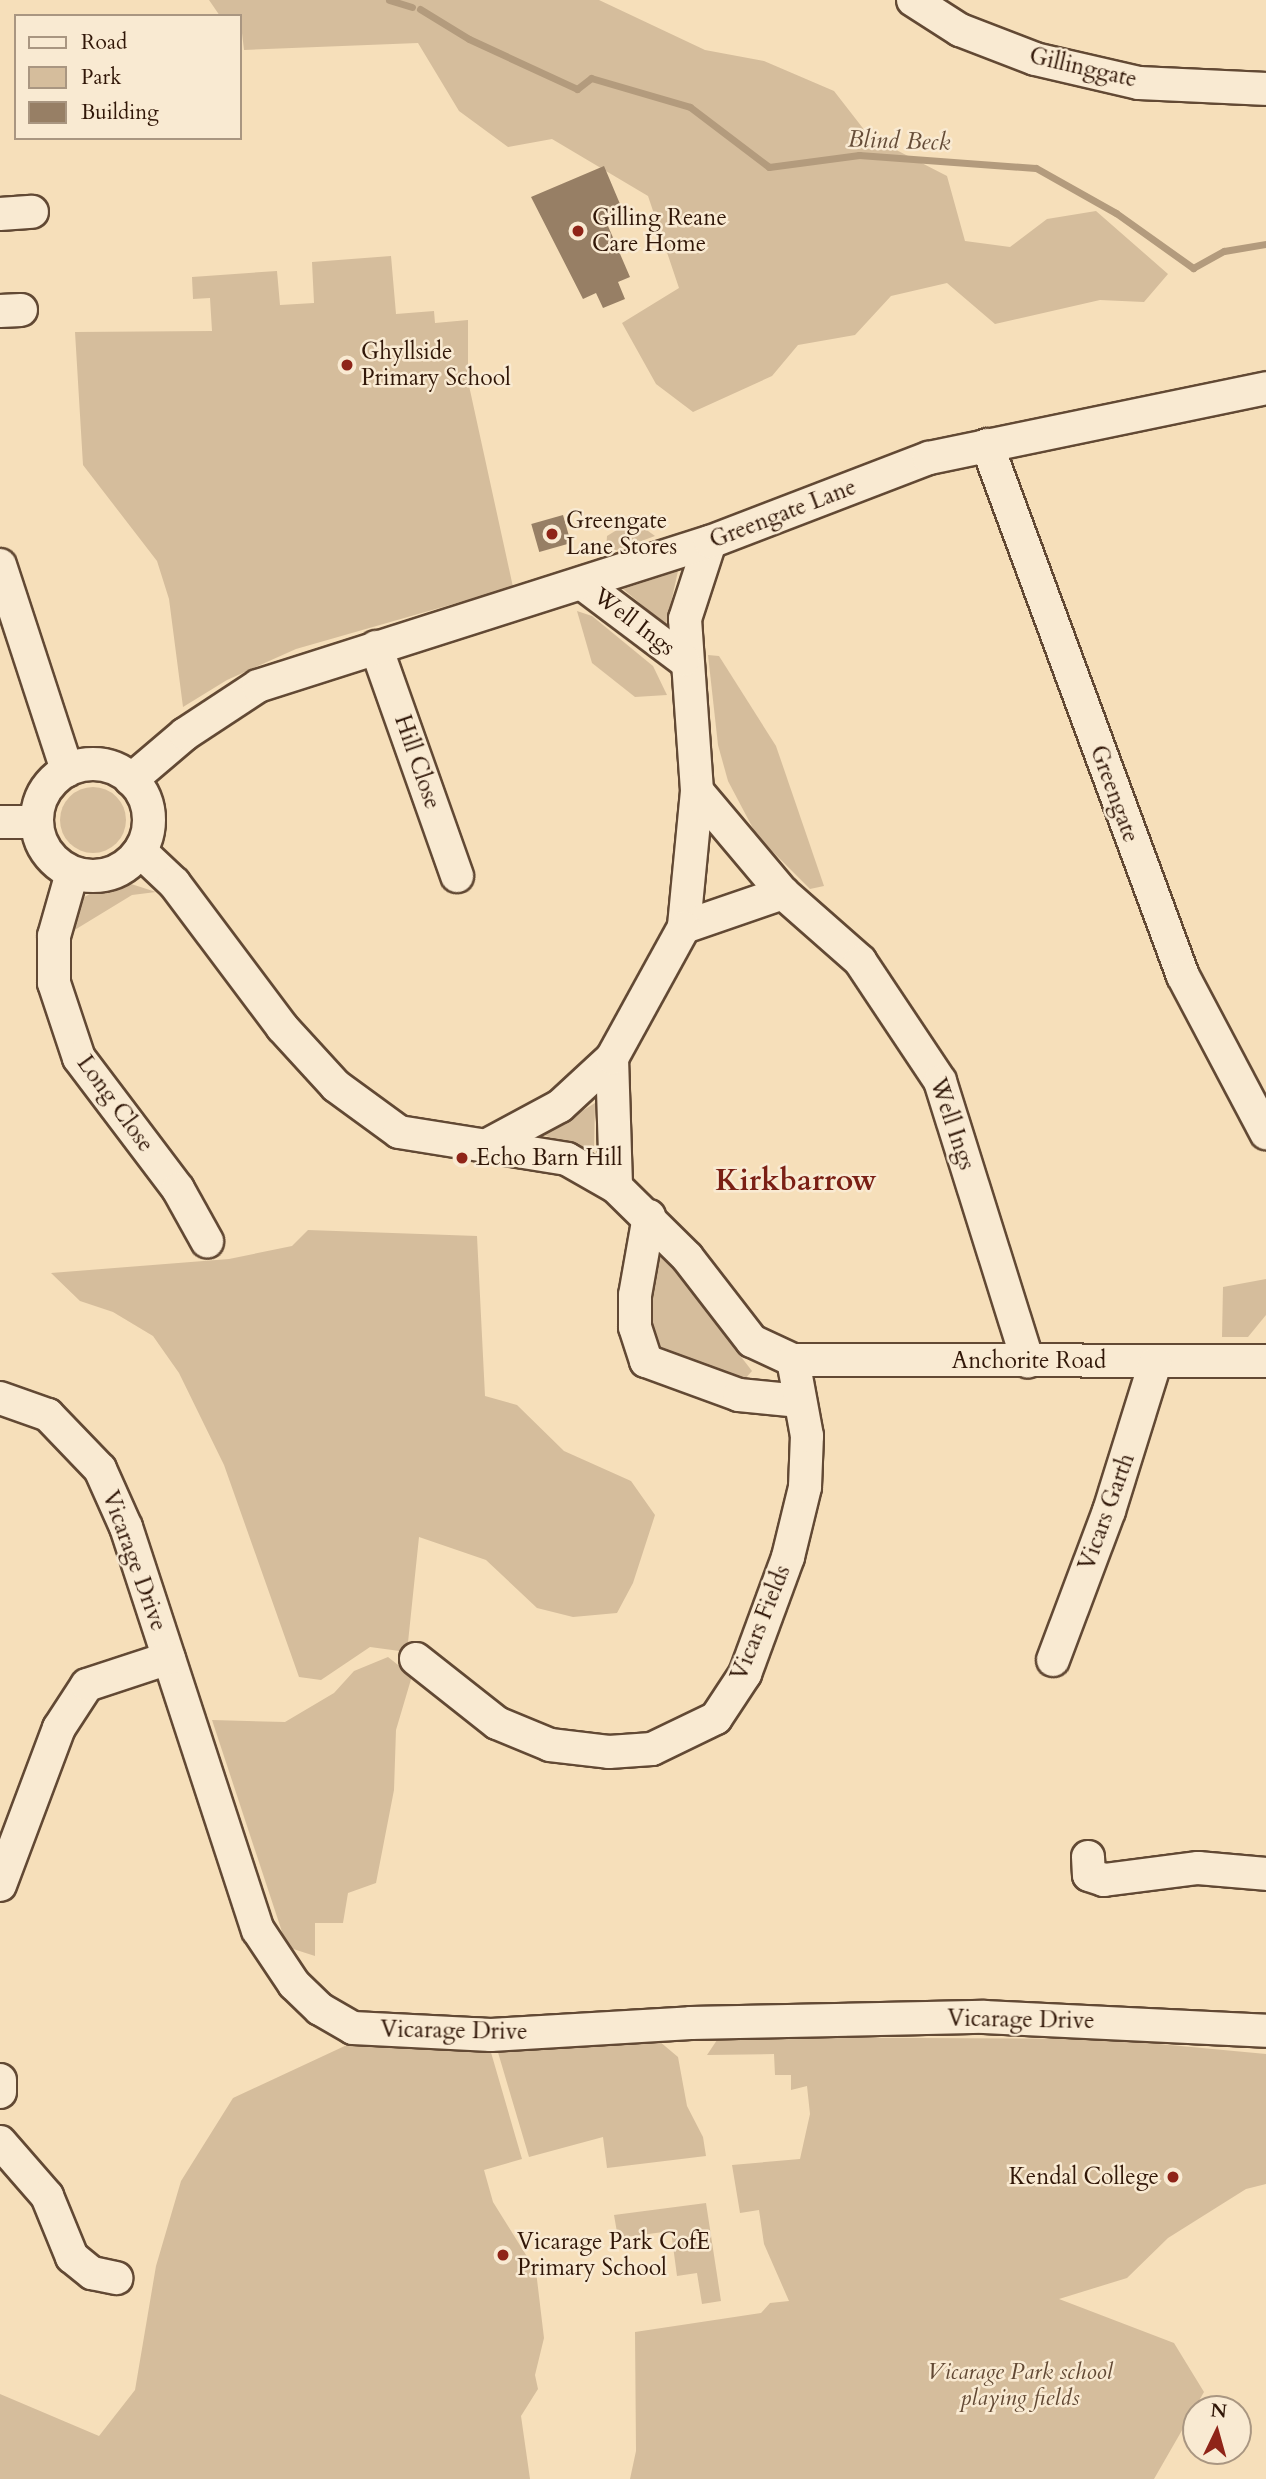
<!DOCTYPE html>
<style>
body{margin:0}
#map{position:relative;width:1266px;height:2479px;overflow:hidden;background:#f6dfba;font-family:Cardo,serif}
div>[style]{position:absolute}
.green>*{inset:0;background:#d5bd9c}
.round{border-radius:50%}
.stream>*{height:7px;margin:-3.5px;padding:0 3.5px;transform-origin:3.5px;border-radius:3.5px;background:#b39b7d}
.building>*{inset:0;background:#977f65;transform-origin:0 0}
.roads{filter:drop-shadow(2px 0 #624934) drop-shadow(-2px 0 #624934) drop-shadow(0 2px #624934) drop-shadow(0 -2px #624934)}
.minor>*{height:32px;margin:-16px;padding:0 16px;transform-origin:16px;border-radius:16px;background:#f9ead2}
.minor>.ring{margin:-16px;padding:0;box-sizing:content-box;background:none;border:32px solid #f9ead2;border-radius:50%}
.dots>*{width:19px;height:19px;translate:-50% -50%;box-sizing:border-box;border:4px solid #f9ead2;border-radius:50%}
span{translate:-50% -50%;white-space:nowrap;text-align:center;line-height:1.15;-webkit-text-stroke:5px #f9ead2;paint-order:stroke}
.street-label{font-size:23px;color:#311708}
.poi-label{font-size:23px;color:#311708}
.left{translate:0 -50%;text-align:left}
.right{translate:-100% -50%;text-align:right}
.park-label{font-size:23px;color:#624934;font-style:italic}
.water-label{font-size:24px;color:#654c37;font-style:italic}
.district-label{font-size:30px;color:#7a1f14;font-weight:700}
.legend{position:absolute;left:14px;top:14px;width:228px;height:126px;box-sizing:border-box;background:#f9ead2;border:2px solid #a99681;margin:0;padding:9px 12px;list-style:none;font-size:21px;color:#311708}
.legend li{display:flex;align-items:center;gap:14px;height:35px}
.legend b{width:35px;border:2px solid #a99681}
.north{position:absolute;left:1182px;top:2395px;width:70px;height:70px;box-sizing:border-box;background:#f9ead2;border:2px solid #a99681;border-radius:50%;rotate:5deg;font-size:19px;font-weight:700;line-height:28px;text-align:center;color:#311708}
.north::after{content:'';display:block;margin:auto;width:24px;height:32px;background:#8f2418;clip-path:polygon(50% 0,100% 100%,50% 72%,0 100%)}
</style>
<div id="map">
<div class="green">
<div style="clip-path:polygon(209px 0,599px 0,705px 50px,764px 61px,834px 91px,869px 136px,947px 176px,965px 241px,1010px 247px,1047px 219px,1096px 211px,1168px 274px,1144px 302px,1100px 300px,995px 324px,947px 283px,891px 296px,855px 335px,798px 345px,772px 376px,693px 412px,656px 384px,622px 323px,679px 288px,648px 196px,552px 139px,508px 147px,459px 111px,418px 43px,244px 50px,240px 16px,220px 16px)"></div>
<div style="clip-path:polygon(391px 256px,396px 314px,434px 311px,435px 323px,468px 320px,468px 381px,513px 587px,296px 649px,227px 680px,183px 707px,169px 599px,157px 561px,83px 465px,75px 332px,212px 331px,210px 298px,193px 299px,192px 277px,277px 271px,280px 305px,314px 303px,312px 262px)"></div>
<div style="clip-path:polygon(633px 520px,655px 536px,606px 554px,607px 536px)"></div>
<div style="clip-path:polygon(678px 571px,666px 625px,623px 589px)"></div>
<div style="clip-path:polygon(577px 611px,592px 616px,653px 666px,667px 695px,635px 697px,592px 663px)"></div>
<div style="clip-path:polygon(708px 655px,719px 656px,776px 746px,824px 886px,810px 889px,757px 836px,728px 781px,718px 745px)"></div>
<div class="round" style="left:60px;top:787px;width:66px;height:66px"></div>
<div style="clip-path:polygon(125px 882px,156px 892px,132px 895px,68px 934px,81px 899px,109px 883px)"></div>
<div style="clip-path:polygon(595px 1103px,594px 1151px,543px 1135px)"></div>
<div style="clip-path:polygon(308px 1230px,477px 1236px,485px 1396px,517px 1405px,564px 1451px,631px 1481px,655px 1515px,633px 1583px,617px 1613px,573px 1617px,537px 1608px,486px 1560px,419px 1537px,407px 1652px,370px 1647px,321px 1680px,299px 1677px,224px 1465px,179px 1373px,153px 1336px,113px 1312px,80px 1301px,51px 1273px,229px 1259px,292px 1246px)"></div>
<div style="clip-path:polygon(655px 1245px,752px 1371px,743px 1381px,661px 1353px,655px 1345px,650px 1333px)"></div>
<div style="clip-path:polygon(1266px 1279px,1266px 1315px,1248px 1337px,1222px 1337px,1223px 1287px)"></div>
<div style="clip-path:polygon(388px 1657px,412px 1676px,396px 1730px,394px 1790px,376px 1883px,348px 1893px,343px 1923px,315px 1923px,315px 1956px,287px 1947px,212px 1720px,285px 1722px,334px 1693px,354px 1671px)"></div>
<div style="clip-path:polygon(719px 2037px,1106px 2039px,1266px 2054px,1266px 2184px,1246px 2189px,1168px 2238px,1127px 2278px,1059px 2299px,1174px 2343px,1204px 2392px,1154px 2479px,630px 2479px,636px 2451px,635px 2332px,761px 2313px,770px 2303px,789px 2301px,764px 2244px,759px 2210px,740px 2213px,732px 2165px,800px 2159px,810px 2114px,807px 2086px,791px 2090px,791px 2075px,775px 2075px,774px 2054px,707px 2055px)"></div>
<div style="clip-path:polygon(659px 2041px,678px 2057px,687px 2106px,703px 2137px,706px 2156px,607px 2168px,603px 2137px,529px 2157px,497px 2049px)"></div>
<div style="clip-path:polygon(349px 2044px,490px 2049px,522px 2159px,484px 2170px,493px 2202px,536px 2271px,544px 2338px,535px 2375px,538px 2389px,521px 2416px,530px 2479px,0 2479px,0 2394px,99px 2436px,135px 2390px,156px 2266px,181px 2181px,233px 2098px)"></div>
<div style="clip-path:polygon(706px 2203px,721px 2301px,702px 2304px,697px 2273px,677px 2276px,671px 2231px,618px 2238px,614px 2215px)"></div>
</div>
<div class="stream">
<div style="left:389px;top:0;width:24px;rotate:17deg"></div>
<div style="left:420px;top:9px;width:57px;rotate:31.5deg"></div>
<div style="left:469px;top:39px;width:119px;rotate:24.8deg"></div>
<div style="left:577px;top:89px;width:18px;rotate:-38deg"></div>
<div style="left:591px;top:78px;width:103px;rotate:16.3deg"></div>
<div style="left:690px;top:107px;width:99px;rotate:37.2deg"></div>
<div style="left:769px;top:167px;width:91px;rotate:-7.6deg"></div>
<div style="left:859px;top:155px;width:177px;rotate:4.2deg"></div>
<div style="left:1036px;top:168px;width:92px;rotate:29.4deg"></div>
<div style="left:1116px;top:213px;width:95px;rotate:35.5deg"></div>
<div style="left:1193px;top:268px;width:35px;rotate:-29deg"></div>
<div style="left:1224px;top:251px;width:43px;rotate:-9.5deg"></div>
</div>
<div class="building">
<div style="clip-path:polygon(604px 166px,623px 211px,605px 219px,630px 277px,618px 282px,625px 299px,603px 308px,596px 293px,583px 299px,531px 197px)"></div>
<div style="left:563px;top:515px;width:29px;height:33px;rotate:74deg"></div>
</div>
<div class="roads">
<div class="minor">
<div style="left:913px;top:0;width:56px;rotate:32.6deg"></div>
<div style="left:960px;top:30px;width:80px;rotate:21.1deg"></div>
<div style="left:1035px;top:59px;width:107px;rotate:13deg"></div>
<div style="left:1139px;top:83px;width:127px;rotate:2.7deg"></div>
<div style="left:0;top:214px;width:32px;rotate:-4deg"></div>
<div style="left:0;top:311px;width:21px;rotate:-3deg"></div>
<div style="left:987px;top:445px;width:566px;rotate:69.74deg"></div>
<div style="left:1183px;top:976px;width:178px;rotate:62.1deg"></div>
<div style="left:710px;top:542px;width:81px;rotate:108deg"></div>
<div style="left:685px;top:619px;width:172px;rotate:86deg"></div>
<div style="left:697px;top:791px;width:137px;rotate:95.5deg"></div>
<div style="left:684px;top:927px;width:105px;rotate:-19deg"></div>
<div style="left:0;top:565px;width:216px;rotate:71.9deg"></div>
<div style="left:583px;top:584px;width:126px;rotate:37deg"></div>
<div style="left:376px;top:647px;width:243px;rotate:70.5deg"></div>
<div class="ring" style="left:37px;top:764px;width:80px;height:80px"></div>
<div style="left:131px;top:780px;width:71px;rotate:-40.4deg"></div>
<div style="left:185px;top:734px;width:87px;rotate:-33.3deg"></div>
<div style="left:258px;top:686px;width:474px;rotate:-17.7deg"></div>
<div style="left:710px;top:542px;width:235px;rotate:-21deg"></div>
<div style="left:929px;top:458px;width:344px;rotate:-11.7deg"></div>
<div style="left:697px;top:791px;width:133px;rotate:49.9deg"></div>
<div style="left:783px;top:893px;width:103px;rotate:41.4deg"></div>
<div style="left:860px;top:961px;width:144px;rotate:56.3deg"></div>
<div style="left:940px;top:1081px;width:294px;rotate:72.6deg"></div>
<div style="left:0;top:822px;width:36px"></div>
<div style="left:140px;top:851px;width:47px;rotate:43.3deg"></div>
<div style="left:174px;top:883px;width:180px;rotate:53.1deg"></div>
<div style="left:282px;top:1027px;width:80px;rotate:47.5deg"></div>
<div style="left:336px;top:1086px;width:78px;rotate:36.1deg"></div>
<div style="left:399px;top:1132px;width:170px;rotate:9.1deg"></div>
<div style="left:567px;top:1159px;width:56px;rotate:29.7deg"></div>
<div style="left:616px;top:1187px;width:100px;rotate:44.6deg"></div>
<div style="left:687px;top:1257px;width:106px;rotate:52.3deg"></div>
<div style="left:752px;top:1341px;width:45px;rotate:24.9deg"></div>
<div style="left:793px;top:1360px;width:473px;rotate:0.1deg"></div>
<div style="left:72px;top:873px;width:66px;rotate:105.9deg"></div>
<div style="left:54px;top:936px;width:47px;rotate:90deg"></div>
<div style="left:54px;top:983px;width:79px;rotate:71.6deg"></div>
<div style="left:79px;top:1058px;width:164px;rotate:52.9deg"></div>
<div style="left:178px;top:1189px;width:60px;rotate:60.9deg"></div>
<div style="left:612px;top:1058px;width:129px;rotate:88.2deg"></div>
<div style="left:491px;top:1143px;width:78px;rotate:-28.2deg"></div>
<div style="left:560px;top:1106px;width:71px;rotate:-42.7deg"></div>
<div style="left:612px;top:1058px;width:149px;rotate:-61.2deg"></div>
<div style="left:649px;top:1216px;width:80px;rotate:100deg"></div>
<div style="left:635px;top:1295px;width:32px;rotate:90deg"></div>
<div style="left:635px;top:1327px;width:36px;rotate:72deg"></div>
<div style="left:646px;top:1361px;width:99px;rotate:20.1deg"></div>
<div style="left:739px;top:1395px;width:61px;rotate:5.6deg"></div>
<div style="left:0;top:1398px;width:51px;rotate:19.5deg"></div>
<div style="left:48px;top:1415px;width:75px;rotate:46.1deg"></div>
<div style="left:100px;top:1469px;width:64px;rotate:65.9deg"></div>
<div style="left:126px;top:1527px;width:424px;rotate:71.9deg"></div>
<div style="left:258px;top:1930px;width:65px;rotate:56.3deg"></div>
<div style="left:294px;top:1984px;width:36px;rotate:44deg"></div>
<div style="left:320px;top:2009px;width:38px;rotate:30deg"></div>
<div style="left:353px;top:2028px;width:138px;rotate:2.9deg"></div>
<div style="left:491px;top:2035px;width:200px;rotate:-3.4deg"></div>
<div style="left:691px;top:2023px;width:293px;rotate:-1.2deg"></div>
<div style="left:984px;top:2017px;width:282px;rotate:2.8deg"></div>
<div style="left:416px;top:1659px;width:103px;rotate:38.3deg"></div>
<div style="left:497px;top:1723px;width:57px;rotate:22.5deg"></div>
<div style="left:550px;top:1745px;width:59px;rotate:6.8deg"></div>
<div style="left:609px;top:1752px;width:43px;rotate:-4deg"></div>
<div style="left:652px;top:1749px;width:71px;rotate:-25.8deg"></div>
<div style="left:716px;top:1718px;width:53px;rotate:-56.6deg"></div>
<div style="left:745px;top:1674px;width:125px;rotate:-69.8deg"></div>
<div style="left:788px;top:1557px;width:72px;rotate:-76.3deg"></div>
<div style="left:805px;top:1487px;width:51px;rotate:-87.8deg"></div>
<div style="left:807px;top:1436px;width:77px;rotate:-100.4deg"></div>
<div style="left:1053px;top:1660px;width:159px;rotate:-69.4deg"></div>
<div style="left:1109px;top:1511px;width:155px;rotate:-72.7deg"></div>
<div style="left:1088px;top:1857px;width:18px;rotate:87deg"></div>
<div style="left:1089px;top:1875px;width:16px;rotate:18deg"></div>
<div style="left:1104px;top:1880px;width:95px;rotate:-7.3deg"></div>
<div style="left:1198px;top:1868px;width:68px;rotate:5deg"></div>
<div style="left:0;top:1885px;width:168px;rotate:-69.4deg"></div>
<div style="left:59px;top:1728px;width:51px;rotate:-56.9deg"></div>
<div style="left:87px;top:1685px;width:86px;rotate:-18.2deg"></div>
<div style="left:0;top:2080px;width:12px;rotate:90deg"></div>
<div style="left:0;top:2142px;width:72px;rotate:49deg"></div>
<div style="left:47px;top:2196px;width:66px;rotate:67.7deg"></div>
<div style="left:72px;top:2257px;width:26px;rotate:39deg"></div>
<div style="left:92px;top:2273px;width:25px;rotate:12deg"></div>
</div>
</div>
<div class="dots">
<div style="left:578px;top:231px;background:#8f2418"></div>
<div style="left:347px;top:365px;background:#8f2418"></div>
<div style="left:552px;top:534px;background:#8f2418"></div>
<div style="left:462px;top:1158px;background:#8f2418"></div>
<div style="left:1173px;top:2177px;background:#8f2418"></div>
<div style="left:503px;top:2255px;background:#8f2418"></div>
</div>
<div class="street-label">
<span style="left:1083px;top:68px;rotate:13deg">Gillinggate</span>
<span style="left:783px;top:514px;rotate:-21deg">Greengate Lane</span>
<span style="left:634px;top:622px;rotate:37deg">Well Ings</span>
<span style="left:417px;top:762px;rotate:71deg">Hill Close</span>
<span style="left:1114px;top:794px;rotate:70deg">Greengate</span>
<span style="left:115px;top:1104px;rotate:54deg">Long Close</span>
<span style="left:952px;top:1124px;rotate:71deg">Well Ings</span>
<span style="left:1029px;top:1361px">Anchorite Road</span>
<span style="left:1107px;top:1512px;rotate:-70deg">Vicars Garth</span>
<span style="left:134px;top:1561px;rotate:70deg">Vicarage Drive</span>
<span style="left:761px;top:1623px;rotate:-68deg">Vicars Fields</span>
<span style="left:1021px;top:2020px;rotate:1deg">Vicarage Drive</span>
<span style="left:454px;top:2031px;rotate:1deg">Vicarage Drive</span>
</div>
<div class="poi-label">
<span class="left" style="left:592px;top:231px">Gilling Reane<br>Care Home</span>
<span class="left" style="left:361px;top:365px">Ghyllside<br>Primary School</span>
<span class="left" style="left:566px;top:534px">Greengate<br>Lane Stores</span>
<span class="left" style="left:476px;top:1158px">Echo Barn Hill</span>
<span class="right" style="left:1159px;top:2177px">Kendal College</span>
<span class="left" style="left:517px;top:2255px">Vicarage Park CofE<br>Primary School</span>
</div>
<div class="park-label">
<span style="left:1020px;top:2385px">Vicarage Park school<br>playing fields</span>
</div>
<div class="water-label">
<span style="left:899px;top:141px;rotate:2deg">Blind Beck</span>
</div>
<div class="district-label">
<span style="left:796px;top:1181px">Kirkbarrow</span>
</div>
<ul class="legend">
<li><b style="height:9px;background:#f9ead2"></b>Road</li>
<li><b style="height:19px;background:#d5bd9c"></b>Park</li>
<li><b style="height:19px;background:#977f65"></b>Building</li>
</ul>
<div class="north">N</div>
</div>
